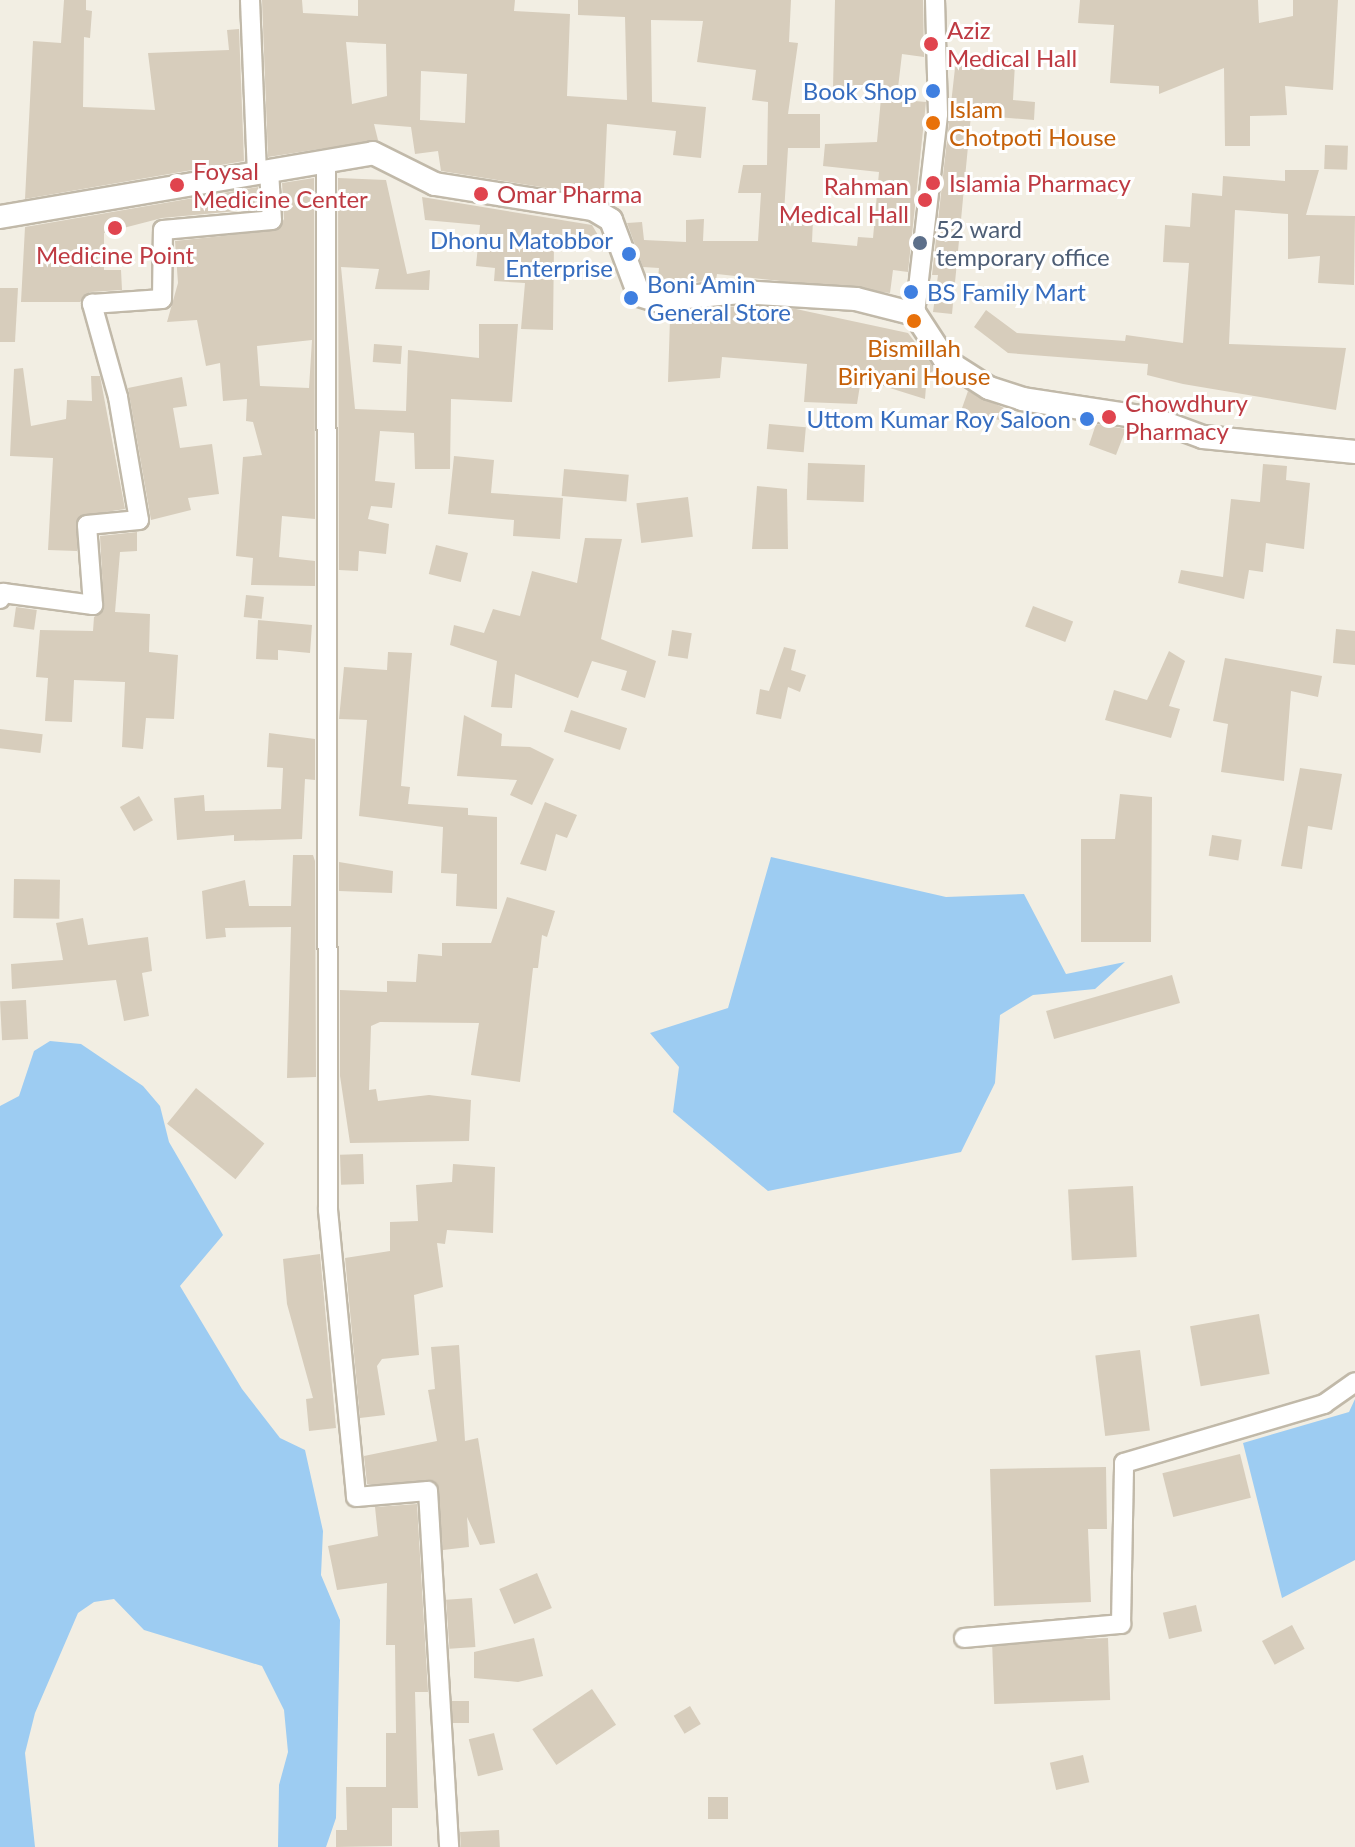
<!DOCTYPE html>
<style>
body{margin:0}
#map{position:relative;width:1355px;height:1847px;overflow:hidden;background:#f2eee3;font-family:Lato,sans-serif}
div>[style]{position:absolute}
.water>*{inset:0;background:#9dccf2}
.building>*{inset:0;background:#d7cdbc;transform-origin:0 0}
.roads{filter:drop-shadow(2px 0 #c1b9a9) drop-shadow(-2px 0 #c1b9a9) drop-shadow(0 2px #c1b9a9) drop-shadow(0 -2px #c1b9a9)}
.minor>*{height:18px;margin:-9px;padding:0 9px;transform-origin:9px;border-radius:9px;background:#fff}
.tertiary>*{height:22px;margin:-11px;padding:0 11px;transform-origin:11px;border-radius:11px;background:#fff}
.dots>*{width:22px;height:22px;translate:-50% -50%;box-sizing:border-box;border:4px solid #fff;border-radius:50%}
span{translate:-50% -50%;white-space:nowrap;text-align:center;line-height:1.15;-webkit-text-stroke:6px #fff;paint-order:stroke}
.health-label{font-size:24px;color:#be3a42}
.left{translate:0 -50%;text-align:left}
.right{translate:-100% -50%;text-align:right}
.shop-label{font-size:24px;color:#366cbe}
.food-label{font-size:24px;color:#c56008}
.service-label{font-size:24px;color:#4e5e75}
</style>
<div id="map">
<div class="water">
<div style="clip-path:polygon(771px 857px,946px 897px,1024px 894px,1066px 974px,1125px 962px,1095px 989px,1033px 995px,1000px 1015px,995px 1083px,961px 1152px,768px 1191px,673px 1112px,679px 1067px,650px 1033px,728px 1008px)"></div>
<div style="clip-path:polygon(50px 1041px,81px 1044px,143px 1086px,160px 1106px,169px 1142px,223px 1235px,180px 1286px,242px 1389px,280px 1438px,305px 1450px,323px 1531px,321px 1575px,340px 1620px,336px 1818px,326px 1847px,278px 1847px,279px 1785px,288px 1752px,284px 1710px,262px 1666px,144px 1630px,114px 1599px,94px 1602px,78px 1613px,35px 1713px,25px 1753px,35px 1847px,0 1847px,0 1106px,19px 1096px,34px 1051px)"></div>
<div style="clip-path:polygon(1355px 1399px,1355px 1560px,1282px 1598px,1243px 1443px,1349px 1412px)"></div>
</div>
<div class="building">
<div style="clip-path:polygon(64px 0,86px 0,86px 10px,92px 11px,90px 38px,84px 37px,83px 107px,155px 110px,148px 53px,229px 50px,227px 30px,239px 29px,244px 161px,25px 199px,33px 41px,61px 43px)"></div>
<div style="clip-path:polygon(evenodd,262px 0,302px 0,303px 13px,358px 16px,358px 0,515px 0,514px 11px,570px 14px,567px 96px,627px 100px,625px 17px,578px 15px,578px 0,791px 0,789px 42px,798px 43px,788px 114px,820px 114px,820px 148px,788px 148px,784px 213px,813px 219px,812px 242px,857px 246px,858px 237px,873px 238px,879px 172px,823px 166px,825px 144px,877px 142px,881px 98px,926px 102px,908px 272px,893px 270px,890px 293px,717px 274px,716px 280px,676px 284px,658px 278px,659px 268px,643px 267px,627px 223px,642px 222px,644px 240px,686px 242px,686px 220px,704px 219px,703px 241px,758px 241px,761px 193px,738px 193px,743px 165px,767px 165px,768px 102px,752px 100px,756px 70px,697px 62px,703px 21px,651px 20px,652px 102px,706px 107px,701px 158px,673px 155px,676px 131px,607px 124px,604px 191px,572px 192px,441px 171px,438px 151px,415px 154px,411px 127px,374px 124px,378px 140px,268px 157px,262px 0,346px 42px,386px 44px,387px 96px,352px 104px,346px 42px,262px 0,421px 71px,467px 74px,465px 123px,420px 120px,421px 71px)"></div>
<div style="clip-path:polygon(835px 0,923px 0,924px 57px,902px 54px,898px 88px,833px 88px)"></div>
<div style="clip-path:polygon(1080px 0,1258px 0,1259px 23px,1293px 16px,1293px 0,1338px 0,1333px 90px,1285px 86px,1287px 115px,1250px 116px,1250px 146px,1225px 146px,1224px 68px,1159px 94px,1159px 86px,1110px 83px,1114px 25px,1078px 23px)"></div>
<div style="clip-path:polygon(956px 59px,1015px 63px,1013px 100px,1035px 102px,1034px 120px,971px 115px,952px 314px,933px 312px,938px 275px,932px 275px)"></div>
<div style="left:1325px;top:145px;width:23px;height:24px;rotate:2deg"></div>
<div style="clip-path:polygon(1285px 170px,1319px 170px,1306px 215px,1355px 216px,1354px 285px,1318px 283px,1320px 256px,1288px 259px,1288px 214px,1235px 210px,1229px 344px,1346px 348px,1336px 410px,1183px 384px,1147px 375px,1148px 364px,1008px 353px,974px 327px,986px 310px,1017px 333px,1125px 341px,1126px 335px,1183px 343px,1189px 263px,1163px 262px,1165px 225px,1190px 227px,1192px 193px,1222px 196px,1223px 176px,1285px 181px)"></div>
<div style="clip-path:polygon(evenodd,314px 178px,315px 519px,282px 516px,279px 557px,315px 561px,315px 586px,251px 585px,253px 558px,236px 556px,243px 457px,262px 455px,253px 422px,246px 421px,247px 399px,223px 401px,220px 363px,206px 366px,197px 320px,167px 322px,178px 283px,175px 241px,278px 230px,284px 219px,282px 183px,314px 178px,312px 340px,309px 388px,260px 386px,257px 346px,312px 340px)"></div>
<div style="clip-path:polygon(338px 178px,386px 180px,407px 274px,430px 270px,429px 290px,375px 289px,379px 269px,341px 267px,355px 409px,406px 411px,408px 350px,479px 358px,479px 324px,518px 324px,512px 402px,451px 399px,450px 469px,415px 469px,414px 433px,380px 431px,375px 481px,395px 483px,392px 508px,371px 506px,368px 519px,389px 524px,386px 554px,359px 551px,358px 571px,339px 570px)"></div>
<div style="clip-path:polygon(258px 187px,259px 209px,162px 218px,104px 233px,104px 270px,121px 270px,122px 290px,90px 292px,80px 302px,21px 302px,25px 227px)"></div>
<div style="clip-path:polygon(422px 197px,592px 225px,608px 252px,554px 243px,553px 330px,521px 329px,525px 283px,494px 281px,495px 268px,476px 266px,480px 225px,425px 220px)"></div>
<div style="clip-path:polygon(0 288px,18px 288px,15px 342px,0 342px)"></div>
<div style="clip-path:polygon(741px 306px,796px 309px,908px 333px,936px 370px,927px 374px,925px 399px,861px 379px,857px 404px,804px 402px,807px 364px,722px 357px,720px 378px,668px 382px,670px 318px,705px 320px,705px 309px)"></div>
<div style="left:374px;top:344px;width:28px;height:18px;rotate:4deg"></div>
<div style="clip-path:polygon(23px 368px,31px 426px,66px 419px,67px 400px,92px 401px,91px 376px,100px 376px,125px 509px,80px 516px,77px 551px,48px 550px,53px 458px,10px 456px,14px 369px)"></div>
<div style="clip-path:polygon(182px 377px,187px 406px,173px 408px,180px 448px,212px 444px,219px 494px,188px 498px,191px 510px,151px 520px,128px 388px)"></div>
<div style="clip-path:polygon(968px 391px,1004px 408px,999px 420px,961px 411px)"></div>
<div style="left:769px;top:424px;width:37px;height:25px;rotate:5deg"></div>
<div style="clip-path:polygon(1096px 424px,1126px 429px,1116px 455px,1089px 445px)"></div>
<div style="clip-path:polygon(454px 456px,494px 460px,491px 493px,563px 498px,560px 539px,513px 536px,514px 520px,448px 514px)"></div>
<div style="left:808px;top:463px;width:57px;height:37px;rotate:2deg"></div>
<div style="clip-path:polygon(1263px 464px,1287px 466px,1286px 480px,1310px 483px,1304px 549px,1266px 543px,1263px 572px,1249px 570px,1244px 599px,1178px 583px,1181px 570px,1223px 577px,1231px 499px,1260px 502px)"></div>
<div style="left:564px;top:469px;width:65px;height:27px;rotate:5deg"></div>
<div style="clip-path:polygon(757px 486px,787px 489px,788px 549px,752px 549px)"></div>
<div style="left:688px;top:497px;width:40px;height:52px;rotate:83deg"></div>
<div style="clip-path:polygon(137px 532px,137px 551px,120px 552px,115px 612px,150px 614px,149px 652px,178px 655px,174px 719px,146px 718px,143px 749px,122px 747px,125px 682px,74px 680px,72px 722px,45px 721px,48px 678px,36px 677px,40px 630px,93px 631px,94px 617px,104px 610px,100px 536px)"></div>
<div style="clip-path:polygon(585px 538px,622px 539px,601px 639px,656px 661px,645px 698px,621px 690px,627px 671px,592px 661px,578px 698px,515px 674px,512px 708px,491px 707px,497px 661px,450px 645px,454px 625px,484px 633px,493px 609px,520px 616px,532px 571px,577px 583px)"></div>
<div style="left:436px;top:545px;width:33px;height:30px;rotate:14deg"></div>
<div style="left:246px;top:595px;width:18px;height:22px;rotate:6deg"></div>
<div style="left:1033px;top:606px;width:43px;height:22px;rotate:21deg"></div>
<div style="left:16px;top:607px;width:21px;height:20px;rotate:8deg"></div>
<div style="clip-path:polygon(258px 620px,312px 625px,310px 653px,278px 650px,278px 660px,256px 659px)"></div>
<div style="clip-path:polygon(1336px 629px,1355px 631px,1355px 665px,1333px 663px)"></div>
<div style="left:672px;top:630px;width:20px;height:26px;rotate:9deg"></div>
<div style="clip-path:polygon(784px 647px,796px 650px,791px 670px,806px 675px,800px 692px,788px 687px,781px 719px,756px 714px,760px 689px,769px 691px)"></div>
<div style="clip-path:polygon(1169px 651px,1185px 661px,1169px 706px,1180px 709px,1171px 738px,1105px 720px,1114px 690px,1147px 700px)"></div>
<div style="clip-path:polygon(388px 652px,412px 653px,401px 786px,410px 787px,408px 804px,468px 808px,468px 815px,497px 817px,497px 909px,456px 906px,457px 874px,441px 873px,443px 827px,359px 816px,367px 720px,339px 719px,344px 667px,387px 670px)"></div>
<div style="clip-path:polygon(1225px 658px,1322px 676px,1318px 697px,1291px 691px,1284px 781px,1221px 772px,1228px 724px,1213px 721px)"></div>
<div style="left:571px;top:710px;width:59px;height:23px;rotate:18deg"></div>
<div style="clip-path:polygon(464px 715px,502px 734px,501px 746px,530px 747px,554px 759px,532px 805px,510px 795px,517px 780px,457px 776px)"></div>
<div style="left:0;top:729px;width:43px;height:19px;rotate:7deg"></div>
<div style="clip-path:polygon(269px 733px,315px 739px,315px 780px,305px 779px,302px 839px,234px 841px,234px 835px,177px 840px,174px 798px,204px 795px,205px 811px,281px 809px,283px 768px,267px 767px)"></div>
<div style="clip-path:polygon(1300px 768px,1342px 774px,1332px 830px,1308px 826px,1302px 869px,1281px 866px)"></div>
<div style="clip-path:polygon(1120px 794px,1152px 797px,1151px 942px,1081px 942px,1081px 839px,1115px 839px)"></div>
<div style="left:139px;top:796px;width:28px;height:22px;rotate:60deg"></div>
<div style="clip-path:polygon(545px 802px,577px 815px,567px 838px,556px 834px,546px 871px,520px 864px)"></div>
<div style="left:1212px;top:835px;width:30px;height:21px;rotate:9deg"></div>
<div style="clip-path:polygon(293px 855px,313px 855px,315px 861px,316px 1077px,287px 1078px,291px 927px,225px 928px,226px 937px,206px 939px,202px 891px,245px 880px,249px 906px,291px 906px)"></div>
<div style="clip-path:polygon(339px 862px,393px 871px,392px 893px,339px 891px)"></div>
<div style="left:14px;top:879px;width:46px;height:39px;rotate:1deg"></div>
<div style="clip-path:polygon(507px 897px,555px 911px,547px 937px,542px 935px,538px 968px,533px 968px,520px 1082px,471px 1075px,479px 1023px,380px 1022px,371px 1026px,369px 1090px,376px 1089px,378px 1101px,429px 1095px,471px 1100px,469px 1141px,350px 1143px,340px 1076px,340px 990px,387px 992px,387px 981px,416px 982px,418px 954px,442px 956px,442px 943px,491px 943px)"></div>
<div style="clip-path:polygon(83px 918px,88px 945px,148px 937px,152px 971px,142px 973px,149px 1016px,124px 1021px,116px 980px,12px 989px,11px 964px,63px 960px,56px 923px)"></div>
<div style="left:1172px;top:975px;width:29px;height:131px;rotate:74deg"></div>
<div style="left:26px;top:1000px;width:39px;height:26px;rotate:87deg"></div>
<div style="left:196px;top:1088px;width:88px;height:46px;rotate:39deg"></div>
<div style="left:363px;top:1154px;width:30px;height:23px;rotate:88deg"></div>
<div style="clip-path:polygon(453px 1164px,495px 1167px,493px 1233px,447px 1230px,445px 1244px,437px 1243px,443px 1287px,414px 1295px,419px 1355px,382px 1359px,377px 1366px,385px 1415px,360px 1418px,345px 1258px,390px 1251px,390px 1222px,418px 1221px,416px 1185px,452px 1182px)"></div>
<div style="left:1133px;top:1186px;width:71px;height:65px;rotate:87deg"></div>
<div style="clip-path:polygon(320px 1254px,336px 1428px,309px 1431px,306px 1399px,313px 1398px,287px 1304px,283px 1259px)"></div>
<div style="left:1259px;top:1314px;width:61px;height:70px;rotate:80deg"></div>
<div style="clip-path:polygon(459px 1345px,465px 1441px,478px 1438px,495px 1543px,480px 1545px,467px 1517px,469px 1547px,443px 1550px,437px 1484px,367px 1484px,364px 1456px,437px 1441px,428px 1390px,435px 1389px,431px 1347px)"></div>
<div style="left:1140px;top:1350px;width:81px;height:45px;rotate:83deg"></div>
<div style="left:1240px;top:1454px;width:45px;height:80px;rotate:76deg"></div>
<div style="clip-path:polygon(1106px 1467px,1107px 1529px,1088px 1529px,1091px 1602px,994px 1606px,990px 1469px)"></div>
<div style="clip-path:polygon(417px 1504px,428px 1692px,415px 1692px,418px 1808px,392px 1808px,392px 1846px,336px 1847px,336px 1830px,347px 1830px,346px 1787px,386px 1787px,386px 1733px,396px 1733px,395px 1645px,386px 1645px,387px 1583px,337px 1590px,328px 1546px,378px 1536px,375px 1507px)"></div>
<div style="left:537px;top:1573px;width:38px;height:41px;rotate:67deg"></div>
<div style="left:472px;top:1598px;width:49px;height:26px;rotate:86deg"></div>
<div style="left:1196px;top:1605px;width:27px;height:34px;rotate:77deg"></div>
<div style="left:1292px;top:1625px;width:27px;height:34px;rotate:62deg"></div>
<div style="clip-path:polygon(534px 1638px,543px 1676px,518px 1682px,474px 1678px,474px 1652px)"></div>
<div style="left:1108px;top:1638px;width:62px;height:116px;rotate:88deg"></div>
<div style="left:592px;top:1689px;width:43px;height:72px;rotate:56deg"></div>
<div style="left:452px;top:1701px;width:17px;height:22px"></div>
<div style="left:690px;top:1706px;width:21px;height:19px;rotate:59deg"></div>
<div style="left:494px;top:1733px;width:38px;height:26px;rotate:76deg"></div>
<div style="left:1083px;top:1755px;width:28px;height:34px;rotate:77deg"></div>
<div style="left:708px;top:1797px;width:20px;height:22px"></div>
<div style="left:499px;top:1830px;width:17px;height:39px;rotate:87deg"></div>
</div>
<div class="roads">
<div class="minor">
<div style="left:250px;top:0;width:174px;rotate:87.7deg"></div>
<div style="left:326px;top:161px;width:1049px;rotate:89.89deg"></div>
<div style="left:328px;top:1210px;width:288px;rotate:84.4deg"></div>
<div style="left:356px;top:1497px;width:72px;rotate:-4.8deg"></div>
<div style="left:428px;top:1491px;width:357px;rotate:86.6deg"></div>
<div style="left:915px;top:314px;width:201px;rotate:-83.4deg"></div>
<div style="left:938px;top:114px;width:114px;rotate:-91.5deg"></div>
<div style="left:0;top:599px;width:7px;rotate:-63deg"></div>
<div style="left:3px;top:593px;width:91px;rotate:7.6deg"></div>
<div style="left:93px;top:605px;width:80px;rotate:-94.3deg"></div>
<div style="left:87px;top:525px;width:52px;rotate:-5.5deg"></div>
<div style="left:139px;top:520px;width:125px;rotate:-99.7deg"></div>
<div style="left:118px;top:397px;width:97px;rotate:-105.6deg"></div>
<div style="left:92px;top:304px;width:70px;rotate:-4.1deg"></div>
<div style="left:162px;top:299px;width:69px;rotate:-89.2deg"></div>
<div style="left:163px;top:230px;width:109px;rotate:-5.2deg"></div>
<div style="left:272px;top:220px;width:49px;rotate:-93.5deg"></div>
<div style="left:964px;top:1638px;width:158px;rotate:-5.1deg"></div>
<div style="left:1121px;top:1624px;width:161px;rotate:-88.9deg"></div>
<div style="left:1124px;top:1463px;width:209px;rotate:-16.4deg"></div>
<div style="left:1324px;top:1404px;width:38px;rotate:-35deg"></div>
</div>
<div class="tertiary">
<div style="left:0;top:217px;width:378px;rotate:-9.7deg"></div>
<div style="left:373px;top:153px;width:69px;rotate:26.6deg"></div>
<div style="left:435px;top:184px;width:160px;rotate:9deg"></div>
<div style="left:593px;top:209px;width:21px;rotate:31deg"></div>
<div style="left:611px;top:220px;width:80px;rotate:69.5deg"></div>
<div style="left:639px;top:295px;width:17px;rotate:17deg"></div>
<div style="left:655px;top:300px;width:86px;rotate:-5.3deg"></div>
<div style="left:741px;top:292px;width:115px;rotate:3.5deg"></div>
<div style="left:856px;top:299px;width:61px;rotate:14.3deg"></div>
<div style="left:915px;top:314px;width:55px;rotate:56.9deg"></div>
<div style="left:945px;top:360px;width:52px;rotate:32.5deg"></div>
<div style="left:989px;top:388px;width:35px;rotate:18deg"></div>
<div style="left:1022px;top:399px;width:134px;rotate:8.6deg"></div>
<div style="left:1154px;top:419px;width:52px;rotate:20.2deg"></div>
<div style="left:1203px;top:437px;width:153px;rotate:5.6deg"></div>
</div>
</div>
<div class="dots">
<div style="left:931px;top:44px;background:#e0444e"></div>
<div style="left:933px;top:91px;background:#3f7fe0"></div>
<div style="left:933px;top:123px;background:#e8710a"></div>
<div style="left:933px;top:183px;background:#e0444e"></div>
<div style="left:177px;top:185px;background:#e0444e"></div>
<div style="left:481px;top:194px;background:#e0444e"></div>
<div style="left:925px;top:200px;background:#e0444e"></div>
<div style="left:115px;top:228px;background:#e0444e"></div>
<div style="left:920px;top:243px;background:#5c6f8a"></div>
<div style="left:629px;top:254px;background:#3f7fe0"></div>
<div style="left:911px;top:292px;background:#3f7fe0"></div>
<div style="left:631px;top:298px;background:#3f7fe0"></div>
<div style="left:914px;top:321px;background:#e8710a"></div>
<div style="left:1109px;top:417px;background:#e0444e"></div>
<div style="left:1087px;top:419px;background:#3f7fe0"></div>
</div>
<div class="health-label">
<span class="left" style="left:947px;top:44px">Aziz<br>Medical Hall</span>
<span class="left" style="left:193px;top:185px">Foysal<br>Medicine Center</span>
<span class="left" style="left:949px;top:183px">Islamia Pharmacy</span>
<span class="right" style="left:909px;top:200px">Rahman<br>Medical Hall</span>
<span class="left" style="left:497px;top:194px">Omar Pharma</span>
<span style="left:115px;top:255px">Medicine Point</span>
<span class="left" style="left:1125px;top:417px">Chowdhury<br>Pharmacy</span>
</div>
<div class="shop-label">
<span class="right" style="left:917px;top:91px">Book Shop</span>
<span class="right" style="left:613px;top:254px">Dhonu Matobbor<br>Enterprise</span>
<span class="left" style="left:647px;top:298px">Boni Amin<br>General Store</span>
<span class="left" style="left:927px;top:292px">BS Family Mart</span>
<span class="right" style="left:1071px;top:419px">Uttom Kumar Roy Saloon</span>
</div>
<div class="food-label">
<span class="left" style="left:949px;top:123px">Islam<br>Chotpoti House</span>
<span style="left:914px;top:362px">Bismillah<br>Biriyani House</span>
</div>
<div class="service-label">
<span class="left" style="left:936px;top:243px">52 ward<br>temporary office</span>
</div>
</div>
